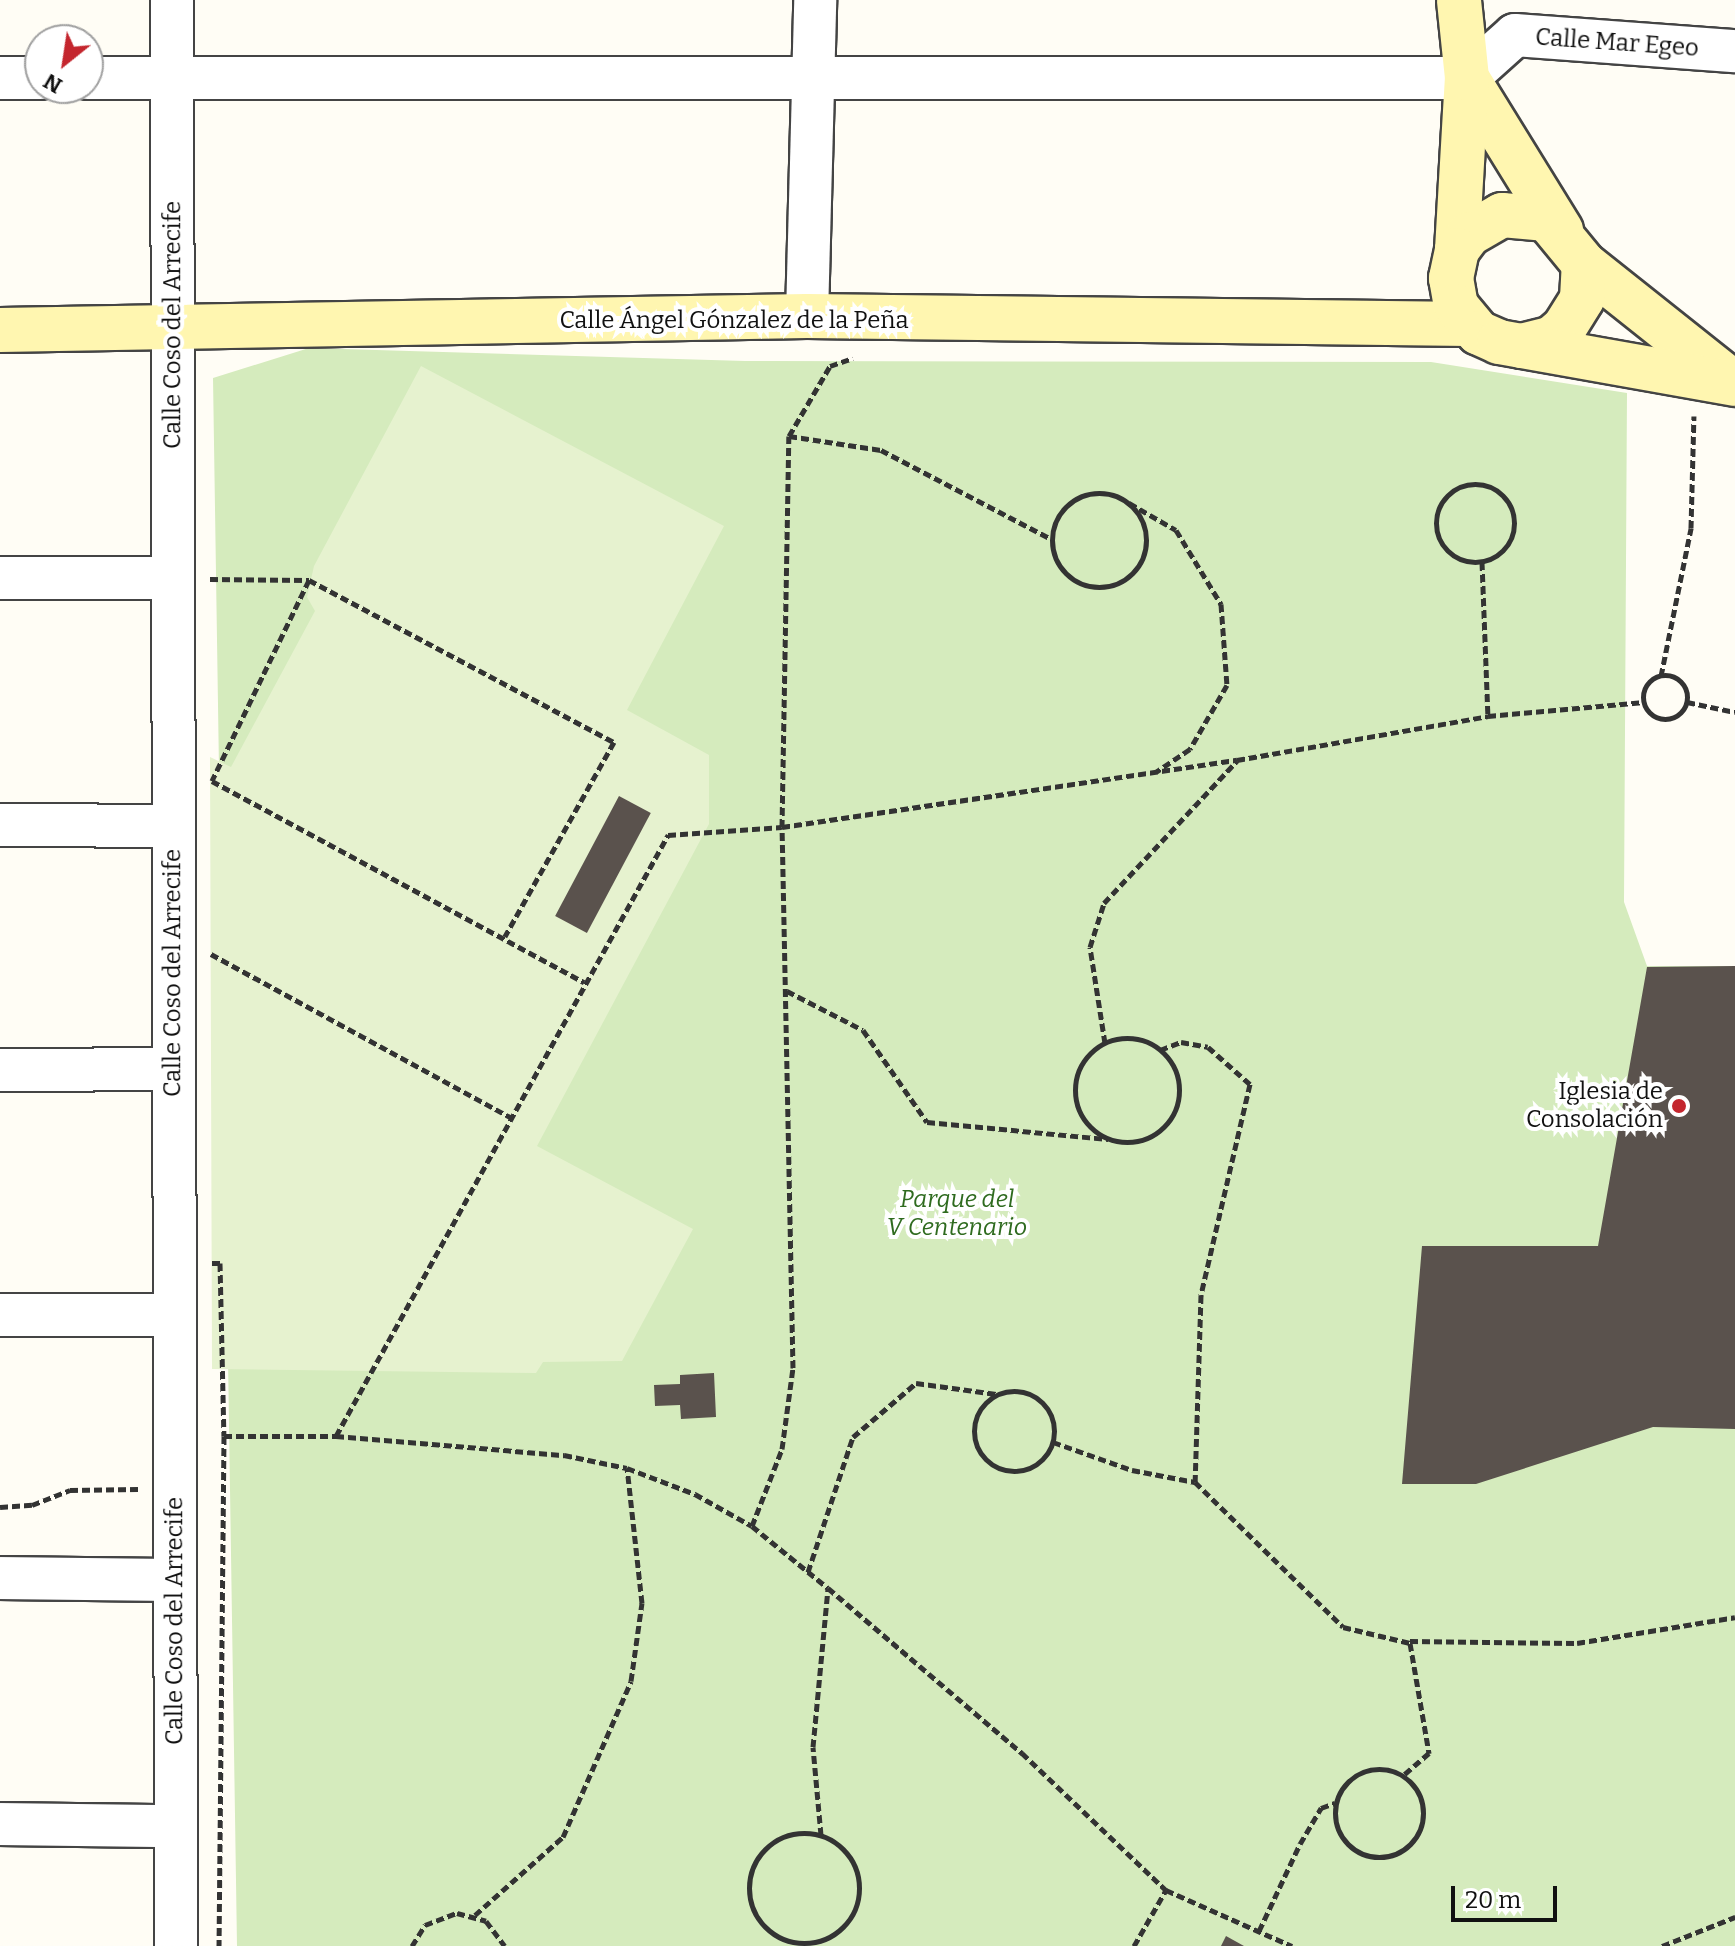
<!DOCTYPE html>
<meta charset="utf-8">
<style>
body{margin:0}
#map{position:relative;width:1735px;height:1946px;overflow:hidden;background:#fffdf5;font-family:Bitter,serif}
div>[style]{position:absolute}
.green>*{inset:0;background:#d5ebbd}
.pitch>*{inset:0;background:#e6f2cf}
.building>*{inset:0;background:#5a524d;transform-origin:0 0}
.path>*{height:5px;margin-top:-2.5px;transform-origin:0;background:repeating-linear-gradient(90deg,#333 0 8px,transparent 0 12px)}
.path>.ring{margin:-2.5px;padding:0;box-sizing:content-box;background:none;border:5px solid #333;border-radius:50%}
.roads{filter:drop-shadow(2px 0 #444) drop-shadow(-2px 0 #444) drop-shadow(0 2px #444) drop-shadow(0 -2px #444)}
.street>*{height:42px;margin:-21px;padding:0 21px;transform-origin:21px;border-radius:21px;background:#fff}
.secondary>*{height:44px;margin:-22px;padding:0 22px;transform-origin:22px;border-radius:22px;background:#fff6b0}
.dots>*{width:22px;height:22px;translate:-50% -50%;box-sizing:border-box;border:4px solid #fff;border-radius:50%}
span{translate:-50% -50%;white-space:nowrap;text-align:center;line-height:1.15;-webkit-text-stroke:8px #fff;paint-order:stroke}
.street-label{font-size:24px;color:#111}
.poi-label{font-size:24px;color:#111}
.right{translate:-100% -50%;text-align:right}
.park-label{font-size:24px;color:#2f6b1f;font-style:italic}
.north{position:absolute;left:24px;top:24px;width:80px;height:80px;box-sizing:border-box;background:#fff;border:2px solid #a0a0a0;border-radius:50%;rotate:210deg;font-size:22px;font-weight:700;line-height:32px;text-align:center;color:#111}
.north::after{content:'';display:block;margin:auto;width:28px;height:36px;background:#c4262e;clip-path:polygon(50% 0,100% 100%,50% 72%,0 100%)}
.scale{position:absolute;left:1451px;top:1886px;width:106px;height:36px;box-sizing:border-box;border:4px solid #111;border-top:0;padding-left:10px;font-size:24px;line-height:28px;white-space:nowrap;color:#111;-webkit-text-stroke:6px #fff;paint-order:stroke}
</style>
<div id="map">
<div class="green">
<div style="clip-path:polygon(309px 348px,745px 361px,1431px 362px,1627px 393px,1624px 902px,1647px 966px,1735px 966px,1735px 1946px,237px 1946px,213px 378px)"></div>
</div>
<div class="pitch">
<div style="clip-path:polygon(421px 366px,724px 526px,627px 710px,709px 755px,709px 824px,537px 1146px,693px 1229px,622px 1361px,543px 1362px,536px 1373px,212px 1369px,210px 757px,231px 767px,315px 611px,307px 597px,314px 566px)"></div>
</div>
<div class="building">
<div style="left:619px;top:796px;width:36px;height:136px;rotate:28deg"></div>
<div style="clip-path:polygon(1735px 966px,1735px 1429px,1653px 1427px,1476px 1484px,1402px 1484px,1422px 1246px,1598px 1246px,1647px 967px)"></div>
<div style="clip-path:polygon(714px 1373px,716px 1417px,681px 1419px,680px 1405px,655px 1406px,654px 1385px,680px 1384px,680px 1375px)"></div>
<div style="clip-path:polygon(1226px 1936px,1244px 1946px,1221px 1946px)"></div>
</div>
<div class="path">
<div style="left:789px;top:436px;width:93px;rotate:8.7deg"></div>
<div style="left:881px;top:450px;width:190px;rotate:27.6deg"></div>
<div class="ring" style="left:1436px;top:484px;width:73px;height:73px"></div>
<div class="ring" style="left:1052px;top:493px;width:89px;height:89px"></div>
<div style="left:1129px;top:503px;width:54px;rotate:29.9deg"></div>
<div style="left:1176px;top:530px;width:87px;rotate:58.7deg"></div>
<div style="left:1221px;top:604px;width:81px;rotate:85.8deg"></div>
<div style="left:1227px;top:685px;width:74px;rotate:120deg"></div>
<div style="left:1190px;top:749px;width:40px;rotate:146deg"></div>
<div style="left:1482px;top:562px;width:154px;rotate:87.8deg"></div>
<div style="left:210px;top:579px;width:99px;rotate:0.6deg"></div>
<div style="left:309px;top:580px;width:345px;rotate:28deg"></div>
<div style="left:614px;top:742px;width:223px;rotate:119.3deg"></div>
<div style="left:309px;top:580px;width:223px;rotate:115.8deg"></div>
<div style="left:212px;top:781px;width:423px;rotate:28.4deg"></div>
<div class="ring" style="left:1643px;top:675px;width:39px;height:39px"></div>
<div style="left:1661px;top:676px;width:151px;rotate:-78.5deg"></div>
<div style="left:1691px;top:528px;width:112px;rotate:-88.5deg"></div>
<div style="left:1687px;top:702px;width:49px;rotate:11.8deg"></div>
<div style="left:211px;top:954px;width:343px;rotate:28.6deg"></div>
<div style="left:787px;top:991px;width:85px;rotate:27.2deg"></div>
<div style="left:863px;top:1030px;width:112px;rotate:55.2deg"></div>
<div style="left:927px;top:1122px;width:182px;rotate:5.4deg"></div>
<div class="ring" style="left:1075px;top:1038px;width:99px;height:99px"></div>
<div style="left:1105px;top:1043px;width:97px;rotate:-98.9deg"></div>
<div style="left:1090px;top:947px;width:46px;rotate:-72.3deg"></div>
<div style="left:1104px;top:903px;width:195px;rotate:-46.9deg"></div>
<div style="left:1160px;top:1050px;width:22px;rotate:-21deg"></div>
<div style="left:1181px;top:1042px;width:27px;rotate:10deg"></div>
<div style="left:1208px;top:1047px;width:56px;rotate:41.4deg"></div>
<div style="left:1250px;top:1084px;width:217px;rotate:103.1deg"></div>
<div style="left:1201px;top:1295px;width:187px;rotate:91.8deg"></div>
<div style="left:212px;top:1263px;width:8px"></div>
<div style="left:220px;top:1263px;width:173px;rotate:88.7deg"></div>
<div style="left:224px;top:1436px;width:510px;rotate:90.56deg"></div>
<div class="ring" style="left:974px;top:1391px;width:75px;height:75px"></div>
<div style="left:224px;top:1436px;width:112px"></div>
<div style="left:336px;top:1436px;width:229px;rotate:4.8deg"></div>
<div style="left:564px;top:1455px;width:64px;rotate:11.7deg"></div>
<div style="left:627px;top:1468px;width:73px;rotate:20.9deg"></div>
<div style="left:695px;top:1494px;width:65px;rotate:29.3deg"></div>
<div style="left:752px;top:1526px;width:98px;rotate:39.2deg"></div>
<div style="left:828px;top:1588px;width:255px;rotate:40.4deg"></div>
<div style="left:1022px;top:1753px;width:199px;rotate:43.6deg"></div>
<div style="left:1166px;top:1890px;width:138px;rotate:24deg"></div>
<div style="left:336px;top:1436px;width:687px;rotate:-61.08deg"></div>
<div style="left:668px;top:835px;width:114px;rotate:-4deg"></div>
<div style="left:782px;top:827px;width:460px;rotate:-8.4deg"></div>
<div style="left:1237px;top:760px;width:255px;rotate:-9.9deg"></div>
<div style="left:1488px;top:716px;width:157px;rotate:-5.1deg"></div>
<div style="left:1053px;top:1442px;width:84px;rotate:19.5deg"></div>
<div style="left:1132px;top:1470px;width:64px;rotate:10.8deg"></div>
<div style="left:1195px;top:1482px;width:207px;rotate:44.4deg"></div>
<div style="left:1343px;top:1627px;width:69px;rotate:13.4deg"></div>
<div style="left:1410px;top:1643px;width:112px;rotate:80.2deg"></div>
<div style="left:1429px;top:1753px;width:35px;rotate:139deg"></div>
<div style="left:0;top:1507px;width:32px;rotate:-4deg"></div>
<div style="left:32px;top:1505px;width:41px;rotate:-21.5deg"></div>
<div style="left:70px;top:1490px;width:68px;rotate:-0.8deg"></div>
<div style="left:752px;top:1526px;width:83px;rotate:-68.7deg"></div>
<div style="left:782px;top:1449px;width:82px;rotate:-82.3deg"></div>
<div style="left:793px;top:1368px;width:541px;rotate:-91.16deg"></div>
<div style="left:782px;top:827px;width:391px;rotate:-89deg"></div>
<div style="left:789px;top:436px;width:81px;rotate:-59.6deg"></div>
<div style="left:830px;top:366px;width:24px;rotate:-19deg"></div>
<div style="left:808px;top:1572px;width:142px;rotate:-71.6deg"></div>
<div style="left:853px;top:1437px;width:83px;rotate:-40.6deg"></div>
<div style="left:916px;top:1383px;width:81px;rotate:7.8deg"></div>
<div style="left:1410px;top:1641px;width:167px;rotate:0.7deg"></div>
<div style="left:1577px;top:1643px;width:160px;rotate:-9.3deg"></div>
<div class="ring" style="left:1335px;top:1769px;width:83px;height:83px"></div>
<div class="ring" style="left:749px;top:1833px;width:105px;height:105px"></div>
<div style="left:821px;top:1835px;width:88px;rotate:-95.2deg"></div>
<div style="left:813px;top:1747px;width:159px;rotate:-84.6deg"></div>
<div style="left:475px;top:1915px;width:118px;rotate:-41.6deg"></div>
<div style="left:563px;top:1837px;width:170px;rotate:-66.4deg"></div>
<div style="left:631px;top:1681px;width:79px;rotate:-82deg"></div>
<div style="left:642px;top:1603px;width:136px;rotate:-96.3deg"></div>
<div style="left:1259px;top:1931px;width:96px;rotate:-64.8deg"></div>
<div style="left:1300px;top:1844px;width:42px;rotate:-59.7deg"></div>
<div style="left:1321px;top:1808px;width:15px;rotate:-20deg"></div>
<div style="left:412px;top:1946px;width:25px;rotate:-58deg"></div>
<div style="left:425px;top:1925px;width:34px;rotate:-21deg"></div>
<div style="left:457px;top:1913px;width:30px;rotate:15deg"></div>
<div style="left:486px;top:1921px;width:31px;rotate:53deg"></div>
<div style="left:1134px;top:1946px;width:64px;rotate:-60.3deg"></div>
<div style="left:1662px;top:1946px;width:79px;rotate:-21.7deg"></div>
</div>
<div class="roads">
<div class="street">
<div style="left:172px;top:0;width:1946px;rotate:89.88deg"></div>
<div style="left:0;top:78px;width:40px"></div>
<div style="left:88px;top:78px;width:1379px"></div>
<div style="left:1467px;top:78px;width:64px;rotate:-41.9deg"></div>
<div style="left:1515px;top:35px;width:221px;rotate:4.2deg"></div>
<div style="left:807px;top:316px;width:316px;rotate:-88.5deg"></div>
<div style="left:0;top:578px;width:171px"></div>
<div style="left:0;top:825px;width:174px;rotate:0.3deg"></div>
<div style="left:0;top:1070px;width:173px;rotate:-0.3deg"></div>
<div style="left:0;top:1315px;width:175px"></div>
<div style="left:0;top:1578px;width:173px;rotate:0.7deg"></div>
<div style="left:0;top:1824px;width:175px;rotate:0.7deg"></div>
</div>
<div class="secondary">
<div style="left:1467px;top:78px;width:179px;rotate:58.3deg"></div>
<div style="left:1457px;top:250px;width:172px;rotate:-86.7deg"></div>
<div style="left:1467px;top:78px;width:78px;rotate:-95.9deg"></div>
<div style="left:1584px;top:264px;width:186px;rotate:38.5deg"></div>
<div style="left:0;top:330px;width:807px;rotate:-0.99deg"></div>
<div style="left:807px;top:316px;width:662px;rotate:0.69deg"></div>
<div style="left:1521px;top:346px;width:32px;rotate:-14deg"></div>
<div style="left:1552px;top:338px;width:16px;rotate:-40deg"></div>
<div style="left:1564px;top:328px;width:34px;rotate:-58deg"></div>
<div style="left:1582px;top:299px;width:35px;rotate:-87deg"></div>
<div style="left:1584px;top:264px;width:58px;rotate:-129.4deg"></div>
<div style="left:1547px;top:219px;width:45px;rotate:-174.9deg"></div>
<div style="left:1502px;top:215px;width:38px;rotate:150deg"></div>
<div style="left:1469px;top:234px;width:20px;rotate:127deg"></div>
<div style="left:1457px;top:250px;width:29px;rotate:102deg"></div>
<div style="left:1451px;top:278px;width:28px;rotate:80deg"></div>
<div style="left:1456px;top:306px;width:35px;rotate:50deg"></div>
<div style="left:1479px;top:333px;width:22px;rotate:24deg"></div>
<div style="left:1499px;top:342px;width:240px;rotate:10.1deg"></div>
</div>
</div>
<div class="dots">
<div style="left:1679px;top:1106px;background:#c4262e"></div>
</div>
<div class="street-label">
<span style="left:1617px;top:43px;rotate:4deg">Calle Mar Egeo</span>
<span style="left:734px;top:321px">Calle Ángel Gónzalez de la Peña</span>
<span style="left:173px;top:325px;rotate:-90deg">Calle Coso del Arrecife</span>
<span style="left:173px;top:973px;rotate:-90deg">Calle Coso del Arrecife</span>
<span style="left:175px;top:1621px;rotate:-90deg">Calle Coso del Arrecife</span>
</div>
<div class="poi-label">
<span class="right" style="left:1663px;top:1106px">Iglesia de<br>Consolación</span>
</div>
<div class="park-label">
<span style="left:957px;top:1214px">Parque del<br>V Centenario</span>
</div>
<div class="north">N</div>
<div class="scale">20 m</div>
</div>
